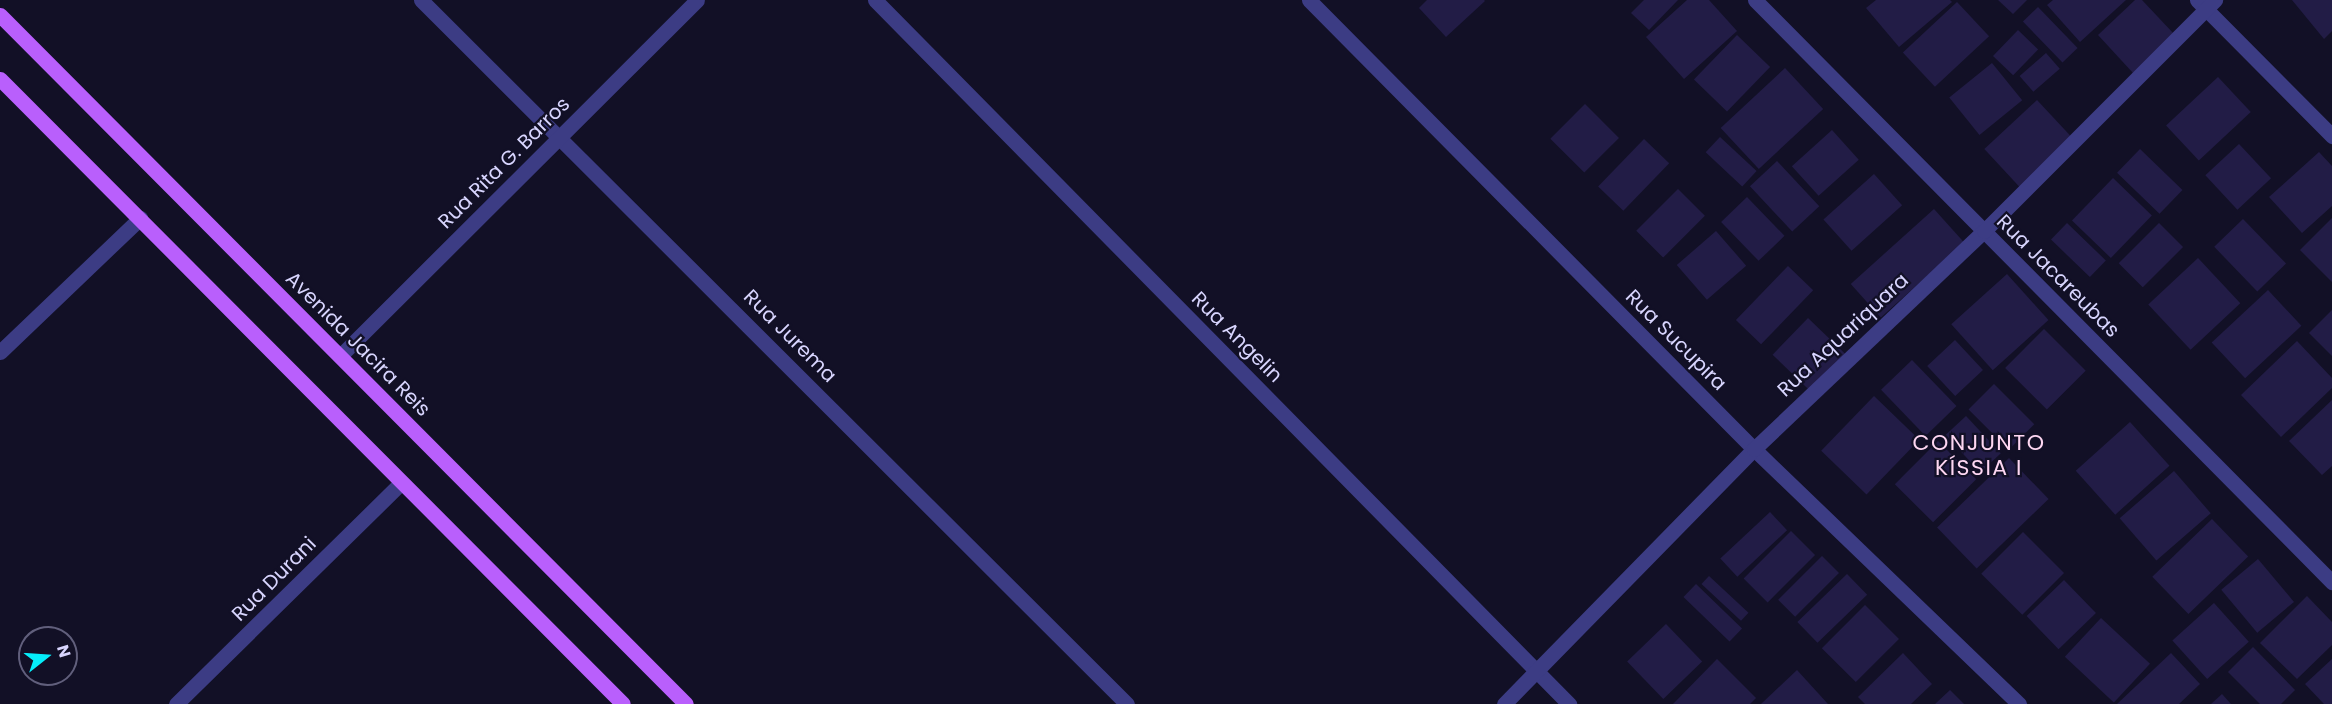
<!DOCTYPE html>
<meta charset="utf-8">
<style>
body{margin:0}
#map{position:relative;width:2332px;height:704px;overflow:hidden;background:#121026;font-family:Poppins,sans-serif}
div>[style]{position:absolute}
.building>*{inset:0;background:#221c46;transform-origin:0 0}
.minor>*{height:15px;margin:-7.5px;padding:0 7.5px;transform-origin:7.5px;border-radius:7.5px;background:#3c3c84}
.major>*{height:15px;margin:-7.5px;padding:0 7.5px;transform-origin:7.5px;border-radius:7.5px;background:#b95ffc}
span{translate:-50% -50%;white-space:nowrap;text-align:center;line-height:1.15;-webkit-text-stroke:4.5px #121026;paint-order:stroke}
.street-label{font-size:20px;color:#d8d5fe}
.quarter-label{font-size:22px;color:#fed7f2;letter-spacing:1.5px}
.north{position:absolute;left:18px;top:626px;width:60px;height:60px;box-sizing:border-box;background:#121026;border:2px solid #615f7c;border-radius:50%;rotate:73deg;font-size:16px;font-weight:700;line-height:24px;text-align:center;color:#d8d5fe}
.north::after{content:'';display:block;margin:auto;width:21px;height:27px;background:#05edfa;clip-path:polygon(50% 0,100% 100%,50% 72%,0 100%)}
</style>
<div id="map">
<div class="building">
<div style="clip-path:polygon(1427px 0,1484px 0,1485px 1px,1446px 37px,1419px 8px)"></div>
<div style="clip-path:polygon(1644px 0,1678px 0,1649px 30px,1631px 13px)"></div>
<div style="clip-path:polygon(1687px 0,1709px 0,1737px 31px,1684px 79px,1646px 37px)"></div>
<div style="clip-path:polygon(1876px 0,1950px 0,1952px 2px,1899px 47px,1866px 8px)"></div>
<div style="clip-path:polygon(1998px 0,2027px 0,2013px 14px)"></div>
<div style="clip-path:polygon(2053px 0,2126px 0,2080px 42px,2047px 5px)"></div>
<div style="clip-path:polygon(2135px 0,2142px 0,2174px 34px,2133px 73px,2098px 35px)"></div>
<div style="clip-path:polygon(2292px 0,2332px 0,2332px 31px,2324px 39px)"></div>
<div style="left:1957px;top:2px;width:47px;height:74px;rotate:47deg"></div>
<div style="left:2038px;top:7px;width:57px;height:21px;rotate:46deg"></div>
<div style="left:2018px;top:30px;width:28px;height:36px;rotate:44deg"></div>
<div style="left:1737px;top:35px;width:46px;height:62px;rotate:44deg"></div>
<div style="left:2046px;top:53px;width:21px;height:35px;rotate:49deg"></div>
<div style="left:1992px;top:63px;width:48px;height:55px;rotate:51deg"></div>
<div style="left:1785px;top:68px;width:56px;height:88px;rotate:47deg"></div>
<div style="left:2218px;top:77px;width:48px;height:71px;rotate:47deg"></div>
<div style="left:2037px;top:100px;width:52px;height:72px;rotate:47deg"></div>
<div style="left:1585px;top:104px;width:48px;height:49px;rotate:45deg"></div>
<div style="left:1832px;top:130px;width:40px;height:54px;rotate:48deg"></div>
<div style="left:1720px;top:137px;width:50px;height:21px;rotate:43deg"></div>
<div style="left:1644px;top:139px;width:35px;height:66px;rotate:44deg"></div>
<div style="left:2239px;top:144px;width:47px;height:46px;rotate:47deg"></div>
<div style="left:2140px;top:149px;width:59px;height:33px;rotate:44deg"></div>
<div style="clip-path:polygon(2319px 152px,2332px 166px,2332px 206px,2302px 233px,2269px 197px)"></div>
<div style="left:1777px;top:161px;width:62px;height:37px;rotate:47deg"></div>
<div style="left:1874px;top:174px;width:42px;height:68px;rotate:48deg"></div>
<div style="left:2113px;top:178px;width:54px;height:59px;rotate:44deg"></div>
<div style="left:1678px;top:189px;width:38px;height:59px;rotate:45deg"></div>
<div style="left:1747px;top:197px;width:54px;height:36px;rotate:46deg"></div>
<div style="left:1934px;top:209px;width:45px;height:112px;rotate:48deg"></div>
<div style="clip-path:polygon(2332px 218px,2332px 282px,2300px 250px)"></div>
<div style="left:2243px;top:219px;width:62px;height:40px;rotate:46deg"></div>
<div style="left:2067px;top:223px;width:54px;height:23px;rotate:44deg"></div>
<div style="left:2159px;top:223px;width:34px;height:57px;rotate:45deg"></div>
<div style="left:1716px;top:231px;width:46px;height:52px;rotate:49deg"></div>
<div style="left:2198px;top:258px;width:62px;height:68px;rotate:47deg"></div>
<div style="left:1788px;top:266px;width:35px;height:75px;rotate:44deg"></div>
<div style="left:2007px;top:274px;width:62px;height:75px;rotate:48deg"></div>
<div style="left:2268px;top:290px;width:49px;height:77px;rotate:47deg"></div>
<div style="clip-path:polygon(2332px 310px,2332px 356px,2309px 333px)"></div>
<div style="left:1808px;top:318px;width:52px;height:51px;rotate:44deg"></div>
<div style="left:2044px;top:329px;width:59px;height:55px;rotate:45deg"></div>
<div style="left:1955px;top:340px;width:41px;height:38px;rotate:47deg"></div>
<div style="clip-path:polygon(2297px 341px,2332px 378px,2332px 388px,2281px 437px,2241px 395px)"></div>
<div style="left:1912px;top:360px;width:64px;height:43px;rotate:46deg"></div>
<div style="left:1994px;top:384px;width:57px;height:36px;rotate:45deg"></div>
<div style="left:1874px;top:396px;width:63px;height:76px;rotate:44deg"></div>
<div style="clip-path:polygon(2332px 400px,2332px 466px,2322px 475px,2289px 441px)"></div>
<div style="left:1966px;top:416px;width:51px;height:28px;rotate:47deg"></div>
<div style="left:2130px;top:422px;width:59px;height:73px;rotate:48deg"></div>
<div style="left:1938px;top:441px;width:54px;height:61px;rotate:45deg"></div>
<div style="left:2009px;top:458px;width:57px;height:100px;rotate:46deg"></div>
<div style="left:2174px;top:471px;width:56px;height:72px;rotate:49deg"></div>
<div style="left:1770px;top:512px;width:25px;height:68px;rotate:47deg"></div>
<div style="left:2212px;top:519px;width:52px;height:83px;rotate:46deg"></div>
<div style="left:1791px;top:531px;width:34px;height:67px;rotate:45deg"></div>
<div style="left:2023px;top:532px;width:58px;height:59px;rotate:45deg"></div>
<div style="left:1822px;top:556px;width:24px;height:62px;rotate:45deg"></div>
<div style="left:2258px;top:559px;width:56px;height:48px;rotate:50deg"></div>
<div style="left:1847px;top:574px;width:29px;height:69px;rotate:46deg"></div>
<div style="left:1709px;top:576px;width:54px;height:11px;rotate:43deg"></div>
<div style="left:2064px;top:580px;width:46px;height:52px;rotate:46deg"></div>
<div style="left:1696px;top:584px;width:64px;height:18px;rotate:44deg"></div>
<div style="clip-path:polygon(2307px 596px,2332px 622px,2332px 645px,2297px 679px,2260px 643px)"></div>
<div style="left:2214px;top:603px;width:52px;height:56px;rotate:48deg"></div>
<div style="left:1865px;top:605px;width:48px;height:61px;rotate:45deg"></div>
<div style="left:2101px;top:618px;width:67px;height:53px;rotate:43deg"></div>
<div style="left:1666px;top:624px;width:52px;height:54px;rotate:46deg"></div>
<div style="clip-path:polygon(2253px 647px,2295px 690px,2281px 704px,2260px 704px,2228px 672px)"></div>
<div style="clip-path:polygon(1903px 653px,1932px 684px,1911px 704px,1865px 704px,1858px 697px)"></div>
<div style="clip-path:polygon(2171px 653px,2200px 684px,2179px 704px,2117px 704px)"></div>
<div style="clip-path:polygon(1717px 659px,1756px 698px,1750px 704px,1673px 704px)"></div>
<div style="clip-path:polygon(2332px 659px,2332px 704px,2324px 704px,2305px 684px)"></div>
<div style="clip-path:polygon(1797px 670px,1828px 704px,1761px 704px)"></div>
<div style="clip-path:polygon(1950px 690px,1964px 704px,1935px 704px)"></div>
<div style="clip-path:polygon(2222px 694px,2231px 704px,2211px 704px)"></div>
</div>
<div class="minor">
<div style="left:421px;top:0;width:997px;rotate:44.92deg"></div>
<div style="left:875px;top:0;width:989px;rotate:45.41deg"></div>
<div style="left:1309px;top:0;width:632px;rotate:45.26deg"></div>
<div style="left:1754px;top:449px;width:368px;rotate:43.9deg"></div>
<div style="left:1755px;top:0;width:820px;rotate:45.25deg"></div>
<div style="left:2197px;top:0;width:192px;rotate:45.2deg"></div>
<div style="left:0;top:352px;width:194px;rotate:-43.7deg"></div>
<div style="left:340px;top:356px;width:504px;rotate:-44.92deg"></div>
<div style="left:176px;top:704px;width:315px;rotate:-44.5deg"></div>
<div style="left:1504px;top:704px;width:357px;rotate:-45.6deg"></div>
<div style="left:1754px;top:449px;width:317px;rotate:-43.5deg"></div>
<div style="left:1984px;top:231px;width:327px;rotate:-45deg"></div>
</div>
<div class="major">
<div style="left:0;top:15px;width:972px;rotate:45.13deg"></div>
<div style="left:0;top:79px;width:882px;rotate:45.09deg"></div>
</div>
<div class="street-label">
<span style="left:504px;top:163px;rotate:-45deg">Rua Rita G. Barros</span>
<span style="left:2058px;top:276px;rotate:45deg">Rua Jacareubas</span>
<span style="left:1843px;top:335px;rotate:-43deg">Rua Aquariquara</span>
<span style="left:790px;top:336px;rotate:45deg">Rua Jurema</span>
<span style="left:1237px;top:337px;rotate:45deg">Rua Angelin</span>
<span style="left:1676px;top:340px;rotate:45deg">Rua Sucupira</span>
<span style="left:358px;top:344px;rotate:45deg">Avenida Jacira Reis</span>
<span style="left:274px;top:579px;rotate:-45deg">Rua Durani</span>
</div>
<div class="quarter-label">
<span style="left:1979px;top:455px">CONJUNTO<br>KÍSSIA I</span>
</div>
<div class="north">N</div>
</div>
